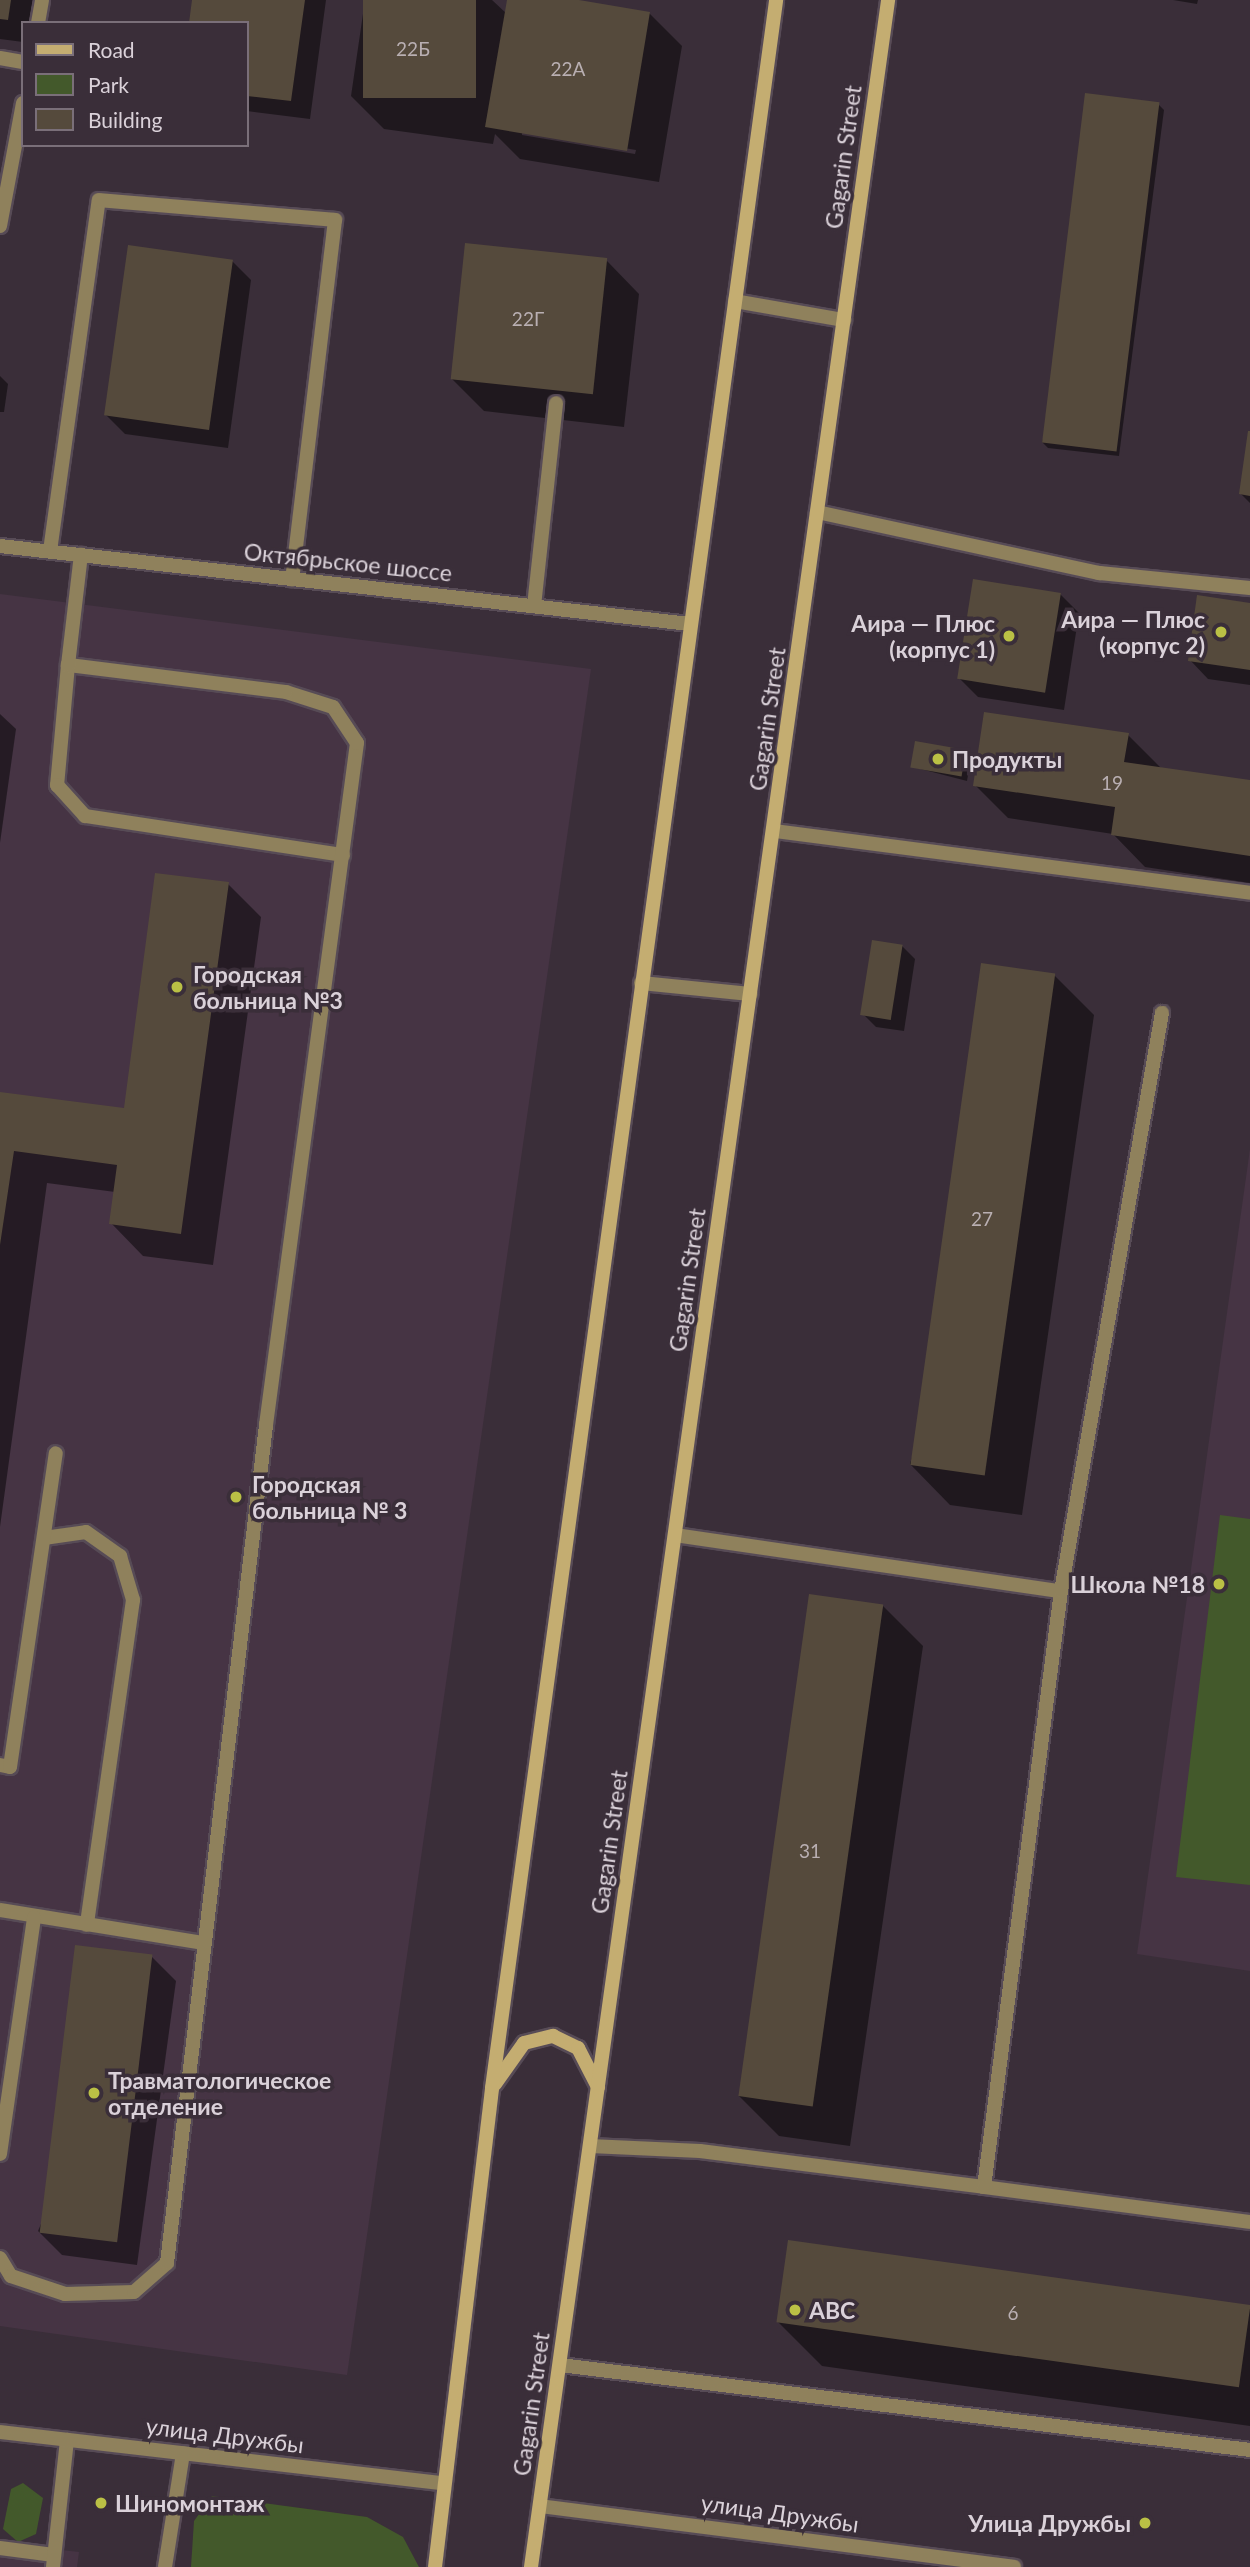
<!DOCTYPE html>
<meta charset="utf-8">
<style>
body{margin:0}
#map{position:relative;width:1250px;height:2567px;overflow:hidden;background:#3a2e39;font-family:Lato,sans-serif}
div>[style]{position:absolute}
.built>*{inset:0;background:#463444}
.green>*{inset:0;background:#43592b}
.shadow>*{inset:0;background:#0007}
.building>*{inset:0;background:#554a3c;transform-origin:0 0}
.roads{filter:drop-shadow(2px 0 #574b56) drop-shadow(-2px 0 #574b56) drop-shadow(0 2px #574b56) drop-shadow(0 -2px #574b56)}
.lane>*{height:14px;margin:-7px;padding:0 7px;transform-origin:7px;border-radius:7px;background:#8f815c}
.street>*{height:14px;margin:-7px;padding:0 7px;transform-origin:7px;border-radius:7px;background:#8f815c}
.secondary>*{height:14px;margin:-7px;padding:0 7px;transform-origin:7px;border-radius:7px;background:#c4ad71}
.dots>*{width:19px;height:19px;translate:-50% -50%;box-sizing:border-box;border:4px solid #3a2e39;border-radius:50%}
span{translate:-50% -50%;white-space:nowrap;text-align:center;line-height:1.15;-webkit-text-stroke:7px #3a2e39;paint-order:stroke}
.number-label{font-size:19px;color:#b9afb2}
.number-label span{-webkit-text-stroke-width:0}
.street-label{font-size:23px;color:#dad1d9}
.poi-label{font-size:23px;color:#dad1d9;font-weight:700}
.right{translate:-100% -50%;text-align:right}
.left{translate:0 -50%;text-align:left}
.legend{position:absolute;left:21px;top:21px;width:228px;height:126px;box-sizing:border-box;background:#3a2e39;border:2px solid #7a6f79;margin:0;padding:9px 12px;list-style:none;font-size:21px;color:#dad1d9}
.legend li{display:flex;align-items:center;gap:14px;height:35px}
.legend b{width:35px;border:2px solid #7a6f79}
</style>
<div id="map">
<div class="built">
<div style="clip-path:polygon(0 594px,591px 669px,347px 2375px,0 2326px)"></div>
<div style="clip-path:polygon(1250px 1149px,1250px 1971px,1137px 1954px)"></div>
<div style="clip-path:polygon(0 2543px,79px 2552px,77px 2567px,0 2567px)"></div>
</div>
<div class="green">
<div style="clip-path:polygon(1220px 1515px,1250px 1519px,1250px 1885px,1176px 1877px)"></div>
<div style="clip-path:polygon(23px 2483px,43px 2498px,36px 2534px,18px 2542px,3px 2529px,11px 2489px)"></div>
<div style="clip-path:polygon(212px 2496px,367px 2517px,403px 2537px,419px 2567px,191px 2567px,194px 2521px)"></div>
</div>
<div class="shadow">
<div style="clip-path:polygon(0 0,38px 0,35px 23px,23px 23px,23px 42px,0 39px)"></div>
<div style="clip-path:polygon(194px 0,326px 0,310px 119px,247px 111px,247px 23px)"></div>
<div style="clip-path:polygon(evenodd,365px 0,492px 0,507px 14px,509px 0,569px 0,649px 13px,682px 46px,659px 182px,520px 159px,495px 134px,493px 144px,384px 129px,351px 96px,365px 0,522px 131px,636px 150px,635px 154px,522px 135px,522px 131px)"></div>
<div style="clip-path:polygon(1173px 0,1198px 0,1197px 4px)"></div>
<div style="clip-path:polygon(1158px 104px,1164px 110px,1119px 456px,1048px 448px,1042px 442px)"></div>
<div style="clip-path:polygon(232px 261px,251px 280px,228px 448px,125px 434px,106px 415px)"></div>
<div style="clip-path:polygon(607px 261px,639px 294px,624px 427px,484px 411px,451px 378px)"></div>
<div style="clip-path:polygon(0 376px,8px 384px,4px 412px,0 412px)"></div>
<div style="clip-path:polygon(1250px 433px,1250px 503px,1241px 494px)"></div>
<div style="clip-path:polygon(1060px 594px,1079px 613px,1064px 710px,978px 697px,959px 678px)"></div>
<div style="clip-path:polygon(1250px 605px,1250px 685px,1208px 679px,1190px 660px)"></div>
<div style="clip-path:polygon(0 714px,16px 729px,0 843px)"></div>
<div style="clip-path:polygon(1128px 735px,1161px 768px,1250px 782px,1250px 883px,1145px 867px,1113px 834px,1008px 818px,975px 785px)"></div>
<div style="clip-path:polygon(965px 751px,971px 757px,967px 781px,913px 767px)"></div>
<div style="clip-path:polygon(228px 884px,261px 917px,213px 1265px,143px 1256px,111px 1223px,115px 1192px,47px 1183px,0 1527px,0 1093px,125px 1110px)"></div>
<div style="clip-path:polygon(902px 946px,915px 959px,904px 1031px,876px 1027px,863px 1014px)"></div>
<div style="clip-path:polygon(1054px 975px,1094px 1015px,1022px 1515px,950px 1505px,910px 1464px)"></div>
<div style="clip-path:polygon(883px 1606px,923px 1646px,850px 2146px,779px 2136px,739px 2096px)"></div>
<div style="clip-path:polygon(152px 1957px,176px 1981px,137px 2265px,62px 2255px,38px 2231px)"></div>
<div style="clip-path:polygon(1250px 2306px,1250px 2426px,822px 2366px,778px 2322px)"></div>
</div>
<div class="building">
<div style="clip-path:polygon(0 0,11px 0,8px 20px,0 19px)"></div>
<div style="clip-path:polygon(192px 0,305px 0,291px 101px,247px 96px,247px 23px,189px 23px)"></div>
<div style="left:363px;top:0;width:113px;height:98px"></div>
<div style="clip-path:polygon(507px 0,579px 0,650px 12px,627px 151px,485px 127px)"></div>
<div style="left:1085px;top:93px;width:75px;height:352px;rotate:7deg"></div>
<div style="left:465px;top:243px;width:143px;height:137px;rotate:6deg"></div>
<div style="left:128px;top:245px;width:106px;height:172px;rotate:8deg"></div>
<div style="clip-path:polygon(1248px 431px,1250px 431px,1250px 496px,1239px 494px)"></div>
<div style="left:973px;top:579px;width:89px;height:101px;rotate:9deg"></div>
<div style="clip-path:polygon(1197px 595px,1250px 603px,1250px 670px,1188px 661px)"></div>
<div style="clip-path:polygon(984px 712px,1129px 733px,1124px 762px,1250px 780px,1250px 856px,1111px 835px,1115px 807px,973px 786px)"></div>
<div style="left:915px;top:741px;width:52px;height:27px;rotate:10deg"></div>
<div style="clip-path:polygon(155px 873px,229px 882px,181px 1234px,109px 1224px,117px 1165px,14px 1151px,0 1245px,0 1092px,124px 1108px)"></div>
<div style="left:872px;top:940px;width:31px;height:76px;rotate:9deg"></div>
<div style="left:981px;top:963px;width:75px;height:507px;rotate:8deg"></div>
<div style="left:809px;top:1594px;width:75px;height:507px;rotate:8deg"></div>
<div style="left:75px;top:1945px;width:78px;height:290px;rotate:7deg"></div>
<div style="left:788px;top:2240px;width:467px;height:83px;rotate:8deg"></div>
</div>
<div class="roads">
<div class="lane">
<div style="left:38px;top:23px;width:23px;rotate:-80deg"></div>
<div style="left:0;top:58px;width:23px;rotate:10deg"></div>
<div style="left:0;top:226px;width:125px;rotate:-79.4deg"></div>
<div style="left:735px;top:301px;width:111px;rotate:9.9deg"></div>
<div style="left:817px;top:512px;width:289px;rotate:12.2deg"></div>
<div style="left:1099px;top:573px;width:152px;rotate:5.7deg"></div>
<div style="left:50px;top:551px;width:354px;rotate:-82.1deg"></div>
<div style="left:99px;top:200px;width:237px;rotate:4.8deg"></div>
<div style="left:335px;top:220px;width:362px;rotate:96.8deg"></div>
<div style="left:534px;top:606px;width:204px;rotate:-83.8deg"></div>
<div style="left:68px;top:665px;width:121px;rotate:95.2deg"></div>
<div style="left:57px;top:785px;width:42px;rotate:47.9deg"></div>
<div style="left:85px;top:816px;width:261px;rotate:8.6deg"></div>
<div style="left:775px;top:831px;width:479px;rotate:7.4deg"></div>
<div style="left:641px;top:983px;width:110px;rotate:5.8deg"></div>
<div style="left:675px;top:1535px;width:390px;rotate:8.3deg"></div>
<div style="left:44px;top:1538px;width:42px;rotate:-8.1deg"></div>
<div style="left:86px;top:1532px;width:42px;rotate:35.2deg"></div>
<div style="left:120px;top:1556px;width:46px;rotate:73.5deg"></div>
<div style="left:133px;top:1600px;width:328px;rotate:98.1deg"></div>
<div style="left:0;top:1765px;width:10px;rotate:11deg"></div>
<div style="left:10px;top:1767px;width:317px;rotate:-81.7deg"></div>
<div style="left:0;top:1910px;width:206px;rotate:9.2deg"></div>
<div style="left:590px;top:2146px;width:110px;rotate:2.6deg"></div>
<div style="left:700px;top:2151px;width:286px;rotate:7.2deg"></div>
<div style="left:984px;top:2187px;width:601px;rotate:-82.64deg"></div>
<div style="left:1061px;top:1591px;width:587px;rotate:-80.09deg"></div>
<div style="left:0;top:2154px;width:239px;rotate:-81.8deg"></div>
<div style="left:984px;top:2187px;width:268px;rotate:7.5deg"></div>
<div style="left:0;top:2258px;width:21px;rotate:59deg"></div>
<div style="left:11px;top:2276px;width:57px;rotate:18.4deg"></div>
<div style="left:65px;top:2294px;width:69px;rotate:-1.7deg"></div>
<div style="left:134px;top:2292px;width:44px;rotate:-41.3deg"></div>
<div style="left:167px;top:2263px;width:844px;rotate:-83.26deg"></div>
<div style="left:266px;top:1425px;width:688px;rotate:-82.4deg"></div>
<div style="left:357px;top:743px;width:43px;rotate:-123.7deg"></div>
<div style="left:333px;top:707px;width:49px;rotate:-162.3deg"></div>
<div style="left:286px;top:692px;width:220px;rotate:-172.9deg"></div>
<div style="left:68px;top:665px;width:111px;rotate:-83.3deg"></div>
<div style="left:560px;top:2365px;width:695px;rotate:7.02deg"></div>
<div style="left:0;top:2548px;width:54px;rotate:7.4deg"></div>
<div style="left:53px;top:2567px;width:128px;rotate:-83.7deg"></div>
<div style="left:165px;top:2567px;width:115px;rotate:-81deg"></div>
</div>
<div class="street">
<div style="left:0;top:546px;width:694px;rotate:6.45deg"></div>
<div style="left:0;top:2432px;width:447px;rotate:6.6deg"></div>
<div style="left:540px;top:2506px;width:478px;rotate:7.3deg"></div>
</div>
<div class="secondary">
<div style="left:495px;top:2084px;width:50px;rotate:-54.7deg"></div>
<div style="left:524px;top:2043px;width:30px;rotate:-14deg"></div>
<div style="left:553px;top:2036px;width:28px;rotate:26deg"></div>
<div style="left:578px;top:2048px;width:44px;rotate:62.9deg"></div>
<div style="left:435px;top:2567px;width:482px;rotate:-83.2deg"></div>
<div style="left:492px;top:2088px;width:2107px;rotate:-82.25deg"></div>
<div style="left:531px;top:2567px;width:2592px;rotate:-82.08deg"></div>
</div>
</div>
<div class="dots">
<div style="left:1221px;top:632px;background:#bac045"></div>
<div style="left:1009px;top:636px;background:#bac045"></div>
<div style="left:938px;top:759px;background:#bac045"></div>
<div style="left:177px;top:987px;background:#bac045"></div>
<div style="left:236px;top:1497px;background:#bac045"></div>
<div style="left:1219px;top:1584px;background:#bac045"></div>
<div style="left:94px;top:2093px;background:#bac045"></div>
<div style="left:795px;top:2310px;background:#bac045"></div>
<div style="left:101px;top:2503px;background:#bac045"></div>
<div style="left:1145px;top:2523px;background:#bac045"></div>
</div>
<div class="number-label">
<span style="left:413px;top:49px">22Б</span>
<span style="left:568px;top:69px">22А</span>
<span style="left:528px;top:319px">22Г</span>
<span style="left:1112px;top:783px">19</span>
<span style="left:982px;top:1219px">27</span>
<span style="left:810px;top:1851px">31</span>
<span style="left:1013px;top:2313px">6</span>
</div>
<div class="street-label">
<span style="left:843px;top:157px;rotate:-82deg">Gagarin Street</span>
<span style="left:348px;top:562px;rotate:6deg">Октябрьское шоссе</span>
<span style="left:767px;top:719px;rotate:-82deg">Gagarin Street</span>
<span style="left:687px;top:1280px;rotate:-82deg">Gagarin Street</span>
<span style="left:609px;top:1842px;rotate:-82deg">Gagarin Street</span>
<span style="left:531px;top:2404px;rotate:-82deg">Gagarin Street</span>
<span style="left:225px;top:2435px;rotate:7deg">улица Дружбы</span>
<span style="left:780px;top:2513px;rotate:8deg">улица Дружбы</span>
</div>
<div class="poi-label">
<span class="right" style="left:1205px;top:632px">Аира — Плюс<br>(корпус 2)</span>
<span class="right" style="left:995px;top:636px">Аира — Плюс<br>(корпус 1)</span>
<span class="left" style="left:952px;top:759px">Продукты</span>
<span class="left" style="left:193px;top:987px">Городская<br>больница №3</span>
<span class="left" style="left:252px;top:1497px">Городская<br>больница № 3</span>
<span class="right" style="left:1205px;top:1584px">Школа №18</span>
<span class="left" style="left:108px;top:2093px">Травматологическое<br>отделение</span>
<span class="left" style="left:809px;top:2310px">ABC</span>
<span class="left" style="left:115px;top:2503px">Шиномонтаж</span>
<span class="right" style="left:1131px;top:2523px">Улица Дружбы</span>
</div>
<ul class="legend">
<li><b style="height:9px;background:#c4ad71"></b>Road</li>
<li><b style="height:19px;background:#43592b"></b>Park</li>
<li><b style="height:19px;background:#554a3c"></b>Building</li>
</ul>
</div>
